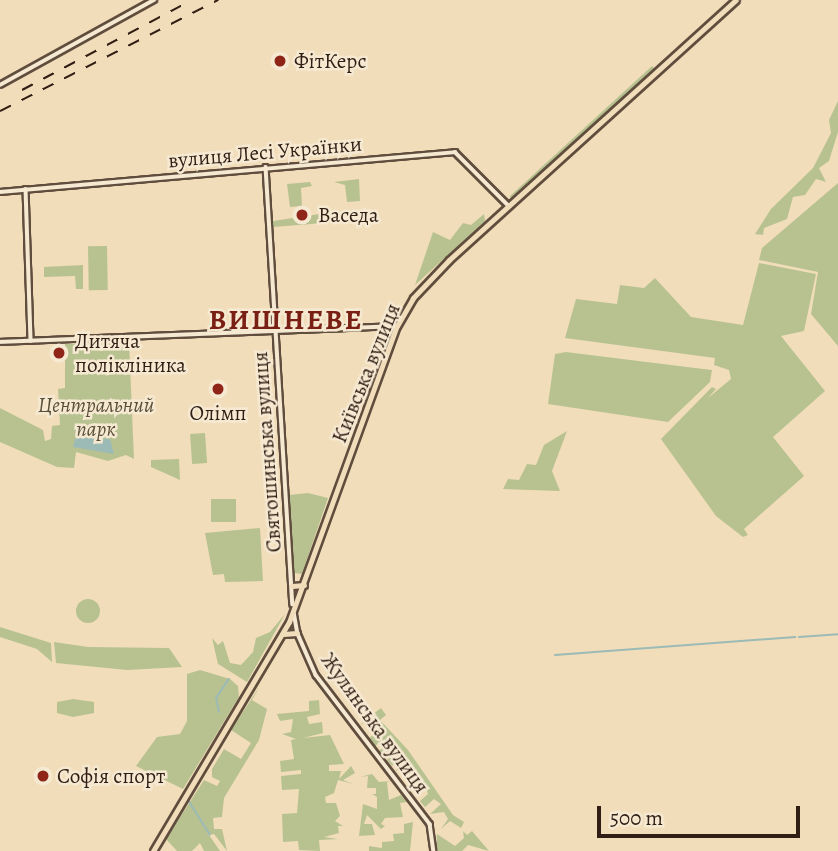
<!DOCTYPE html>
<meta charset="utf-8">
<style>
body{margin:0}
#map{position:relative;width:838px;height:851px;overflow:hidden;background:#f1ddba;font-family:Alegreya,serif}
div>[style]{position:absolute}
.green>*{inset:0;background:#b8c291;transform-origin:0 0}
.round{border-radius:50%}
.water>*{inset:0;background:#9cbab6}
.stream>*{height:2px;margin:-1px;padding:0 1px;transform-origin:1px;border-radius:1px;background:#9cbab6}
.roads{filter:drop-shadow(2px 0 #604d3d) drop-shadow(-2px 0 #604d3d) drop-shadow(0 2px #604d3d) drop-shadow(0 -2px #604d3d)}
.minor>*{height:3.5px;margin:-1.75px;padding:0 1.75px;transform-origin:1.75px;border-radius:1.75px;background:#f6e9d2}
.major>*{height:5px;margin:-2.5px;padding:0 2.5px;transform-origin:2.5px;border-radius:2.5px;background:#f1ddba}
.rail>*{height:2px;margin-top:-1px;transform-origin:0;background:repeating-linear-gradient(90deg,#301d13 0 12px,transparent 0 24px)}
.dots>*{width:19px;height:19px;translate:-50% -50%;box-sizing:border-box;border:4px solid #f6e9d2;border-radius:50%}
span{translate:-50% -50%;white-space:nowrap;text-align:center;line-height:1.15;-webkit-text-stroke:5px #f6e9d2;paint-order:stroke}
.poi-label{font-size:21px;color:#301d13}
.left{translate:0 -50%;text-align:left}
.street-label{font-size:21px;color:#301d13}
.park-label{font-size:21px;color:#594f39;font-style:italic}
.district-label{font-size:28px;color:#7a1f14;font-weight:700;letter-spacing:2px}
.scale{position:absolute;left:597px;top:806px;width:203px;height:32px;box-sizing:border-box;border:4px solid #301d13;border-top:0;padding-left:9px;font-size:21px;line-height:24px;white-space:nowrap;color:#301d13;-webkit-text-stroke:5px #f6e9d2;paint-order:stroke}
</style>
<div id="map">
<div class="green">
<div style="clip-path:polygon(652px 66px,655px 69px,511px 198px,510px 196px)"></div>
<div style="clip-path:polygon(838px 101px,838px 132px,829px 161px,819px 168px,826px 182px,816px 179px,805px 195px,793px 197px,787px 219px,764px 228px,763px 235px,755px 234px,771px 209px,813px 168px,831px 133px,829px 120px)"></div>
<div style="clip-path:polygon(359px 179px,360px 201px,347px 202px,345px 185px,334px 182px)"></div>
<div style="clip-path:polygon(310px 182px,312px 186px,301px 188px,302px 206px,290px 207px,287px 184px)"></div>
<div style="clip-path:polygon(838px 183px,838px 346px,811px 314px,818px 272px,759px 260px,762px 248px)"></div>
<div style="clip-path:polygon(333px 212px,333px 217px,374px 214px,375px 219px,273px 227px,273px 221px)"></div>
<div style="clip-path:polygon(484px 214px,485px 221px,415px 285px,433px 232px,450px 240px,463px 223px,471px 225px)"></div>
<div style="left:107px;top:246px;width:44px;height:19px;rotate:89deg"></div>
<div style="clip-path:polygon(759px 263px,816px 274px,804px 331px,781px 336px,825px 391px,773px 437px,804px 476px,744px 529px,748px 535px,743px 537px,716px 516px,661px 439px,712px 387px,716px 389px,708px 398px,731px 379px,729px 370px,714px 365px,715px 358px,565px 338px,576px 299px,617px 304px,620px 285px,644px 288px,655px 278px,691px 317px,743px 325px)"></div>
<div style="clip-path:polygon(83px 265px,83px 289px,76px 289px,75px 276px,44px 277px,44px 267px)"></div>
<div style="clip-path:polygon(129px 342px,134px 459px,126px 455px,108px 461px,76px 452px,74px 468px,57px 467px,0 442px,0 408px,43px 430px,45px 441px,51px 439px,52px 426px,60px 425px,58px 389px,65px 388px,65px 344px)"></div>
<div style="clip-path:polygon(566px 352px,695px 368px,712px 370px,710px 382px,668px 422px,548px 404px,555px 354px)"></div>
<div style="clip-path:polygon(567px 431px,552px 471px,560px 491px,503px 489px,508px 479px,519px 480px,527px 464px,536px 465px,544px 445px)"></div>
<div style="left:205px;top:433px;width:30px;height:15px;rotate:86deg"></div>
<div style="clip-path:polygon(179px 459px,180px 480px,151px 467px,151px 460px)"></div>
<div style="clip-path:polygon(308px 493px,328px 498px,302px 574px,294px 573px,289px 495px)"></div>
<div style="left:236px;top:499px;width:23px;height:25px;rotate:90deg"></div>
<div style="clip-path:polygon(260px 528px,263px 581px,225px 582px,224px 574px,213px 575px,205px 533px)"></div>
<div class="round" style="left:76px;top:599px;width:24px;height:24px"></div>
<div style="clip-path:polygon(285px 614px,247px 682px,218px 664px,212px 638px,218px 645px,223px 641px,230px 663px,241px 665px,253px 652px,256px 638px,270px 632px)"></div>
<div style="clip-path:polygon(0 627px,51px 643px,52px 662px,37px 649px,0 637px)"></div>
<div style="clip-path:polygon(54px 642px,88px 647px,169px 648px,182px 667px,127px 670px,56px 663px)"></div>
<div style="clip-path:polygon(200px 670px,230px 679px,238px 686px,239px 697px,183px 789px,136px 766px,157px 737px,180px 734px,187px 721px,187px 674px)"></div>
<div style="clip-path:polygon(260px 686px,252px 700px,267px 709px,259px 740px,224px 798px,222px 817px,213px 818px,214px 829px,222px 829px,227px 851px,214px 834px,209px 835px,220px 851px,204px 851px,200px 843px,192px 851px,177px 851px,166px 839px,204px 780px,217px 786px,220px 781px,212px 777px,212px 769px,224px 749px,241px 759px,251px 743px,231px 730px)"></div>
<div style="clip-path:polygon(73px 699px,94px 702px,94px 713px,73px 717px,57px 713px,57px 702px)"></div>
<div style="clip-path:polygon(319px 700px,320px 714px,307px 717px,309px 724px,322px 722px,323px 733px,303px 738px,330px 735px,344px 764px,329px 765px,329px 771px,341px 771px,339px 779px,351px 766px,355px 773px,343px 780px,353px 784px,338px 780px,334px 793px,325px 797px,326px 803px,336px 803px,340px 816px,335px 821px,343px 826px,338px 826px,339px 833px,324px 837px,338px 839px,319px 840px,320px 851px,299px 850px,298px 841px,283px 842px,282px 814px,297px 813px,299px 789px,282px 790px,281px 776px,301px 774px,301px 770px,281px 772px,280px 761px,294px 759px,291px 740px,296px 739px,282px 734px,291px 732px,293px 719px,280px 721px,277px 714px,309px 711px,309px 701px)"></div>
<div style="clip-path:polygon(381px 708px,386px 715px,380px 720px,408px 750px,453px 815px,464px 822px,461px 828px,450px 821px,441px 829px,448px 819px,444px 812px,430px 814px,441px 804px,434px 799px,425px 807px,420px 801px,428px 794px,425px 786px,410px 771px,403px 773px,410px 768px,407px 764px,396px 771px,400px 761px,392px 766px,387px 760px,394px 753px,384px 757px,379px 751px,390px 742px,383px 740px,375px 746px,369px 738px,380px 730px,376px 725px,368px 721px,360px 725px,367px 719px,363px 713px,368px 709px,372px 715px)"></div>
<div style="clip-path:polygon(372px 774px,379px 782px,392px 781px,387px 782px,389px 800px,401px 795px,407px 802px,400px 803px,403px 817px,385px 818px,381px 824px,385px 826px,381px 829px,367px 815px,364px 824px,372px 824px,375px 835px,359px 836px,363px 804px,377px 809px,377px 797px,372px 794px,376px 794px,376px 788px,367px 788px,368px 776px,360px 777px)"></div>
<div style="clip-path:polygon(413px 822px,410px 851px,369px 851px,369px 846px,382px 848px,382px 842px,394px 841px,393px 834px,404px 833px,404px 824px)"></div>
<div style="clip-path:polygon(463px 831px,467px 835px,472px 831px,489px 851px,468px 845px,462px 851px,436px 851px,437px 834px,455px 846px,464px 838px)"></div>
</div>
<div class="water">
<div style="clip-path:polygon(76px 437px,110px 439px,114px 454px,73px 447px)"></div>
</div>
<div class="stream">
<div style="left:799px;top:637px;width:39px;rotate:-4deg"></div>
<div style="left:555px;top:655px;width:241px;rotate:-4.3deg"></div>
<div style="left:219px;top:712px;width:14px;rotate:-102deg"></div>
<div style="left:216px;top:698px;width:23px;rotate:-56deg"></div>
<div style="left:188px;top:800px;width:41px;rotate:57.8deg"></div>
</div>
<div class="roads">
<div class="minor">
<div style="left:0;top:85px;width:176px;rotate:-28.9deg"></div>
<div style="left:266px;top:167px;width:438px;rotate:86.5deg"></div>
<div style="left:26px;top:189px;width:152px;rotate:88.1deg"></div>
<div style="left:0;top:192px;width:457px;rotate:-5deg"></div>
<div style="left:455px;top:152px;width:76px;rotate:45deg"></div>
<div style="left:0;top:342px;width:397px;rotate:-2.3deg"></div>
<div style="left:294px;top:612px;width:22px;rotate:80deg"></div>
<div style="left:298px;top:634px;width:45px;rotate:66.3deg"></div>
<div style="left:316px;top:675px;width:188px;rotate:52.6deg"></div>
<div style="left:430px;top:824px;width:27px;rotate:82deg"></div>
</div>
<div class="major">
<div style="left:292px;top:586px;width:12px;rotate:-5deg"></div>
<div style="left:283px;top:634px;width:14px;rotate:-4deg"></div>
<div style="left:153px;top:851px;width:266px;rotate:-59.3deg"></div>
<div style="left:289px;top:622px;width:315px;rotate:-70deg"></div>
<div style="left:397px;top:326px;width:32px;rotate:-60deg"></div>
<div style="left:413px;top:298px;width:52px;rotate:-46.5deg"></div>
<div style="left:449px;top:260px;width:387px;rotate:-42.2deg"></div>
</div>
</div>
<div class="rail">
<div style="left:22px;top:90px;width:192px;rotate:-27.9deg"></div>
<div style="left:0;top:111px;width:245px;rotate:-27deg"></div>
</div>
<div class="dots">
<div style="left:280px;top:61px;background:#8f2418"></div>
<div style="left:302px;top:215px;background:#8f2418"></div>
<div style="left:59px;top:353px;background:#8f2418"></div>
<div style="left:218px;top:389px;background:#8f2418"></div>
<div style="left:43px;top:776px;background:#8f2418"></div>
</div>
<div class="poi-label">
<span class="left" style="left:294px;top:61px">ФітКерс</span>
<span class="left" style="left:318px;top:215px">Васеда</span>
<span class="left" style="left:75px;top:353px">Дитяча<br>полікліника</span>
<span style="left:218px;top:413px">Олімп</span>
<span class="left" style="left:57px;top:776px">Софія спорт</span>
</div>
<div class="street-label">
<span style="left:265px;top:152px;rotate:-5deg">вулиця Лесі Українки</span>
<span style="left:366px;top:373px;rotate:-68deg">Київська вулиця</span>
<span style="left:267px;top:452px;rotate:-94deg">Святошинська вулиця</span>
<span style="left:375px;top:723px;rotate:54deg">Жулянська вулиця</span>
</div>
<div class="park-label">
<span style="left:96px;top:417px">Центральний<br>парк</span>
</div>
<div class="district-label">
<span style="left:286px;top:320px">ВИШНЕВЕ</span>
</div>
<div class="scale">500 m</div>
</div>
